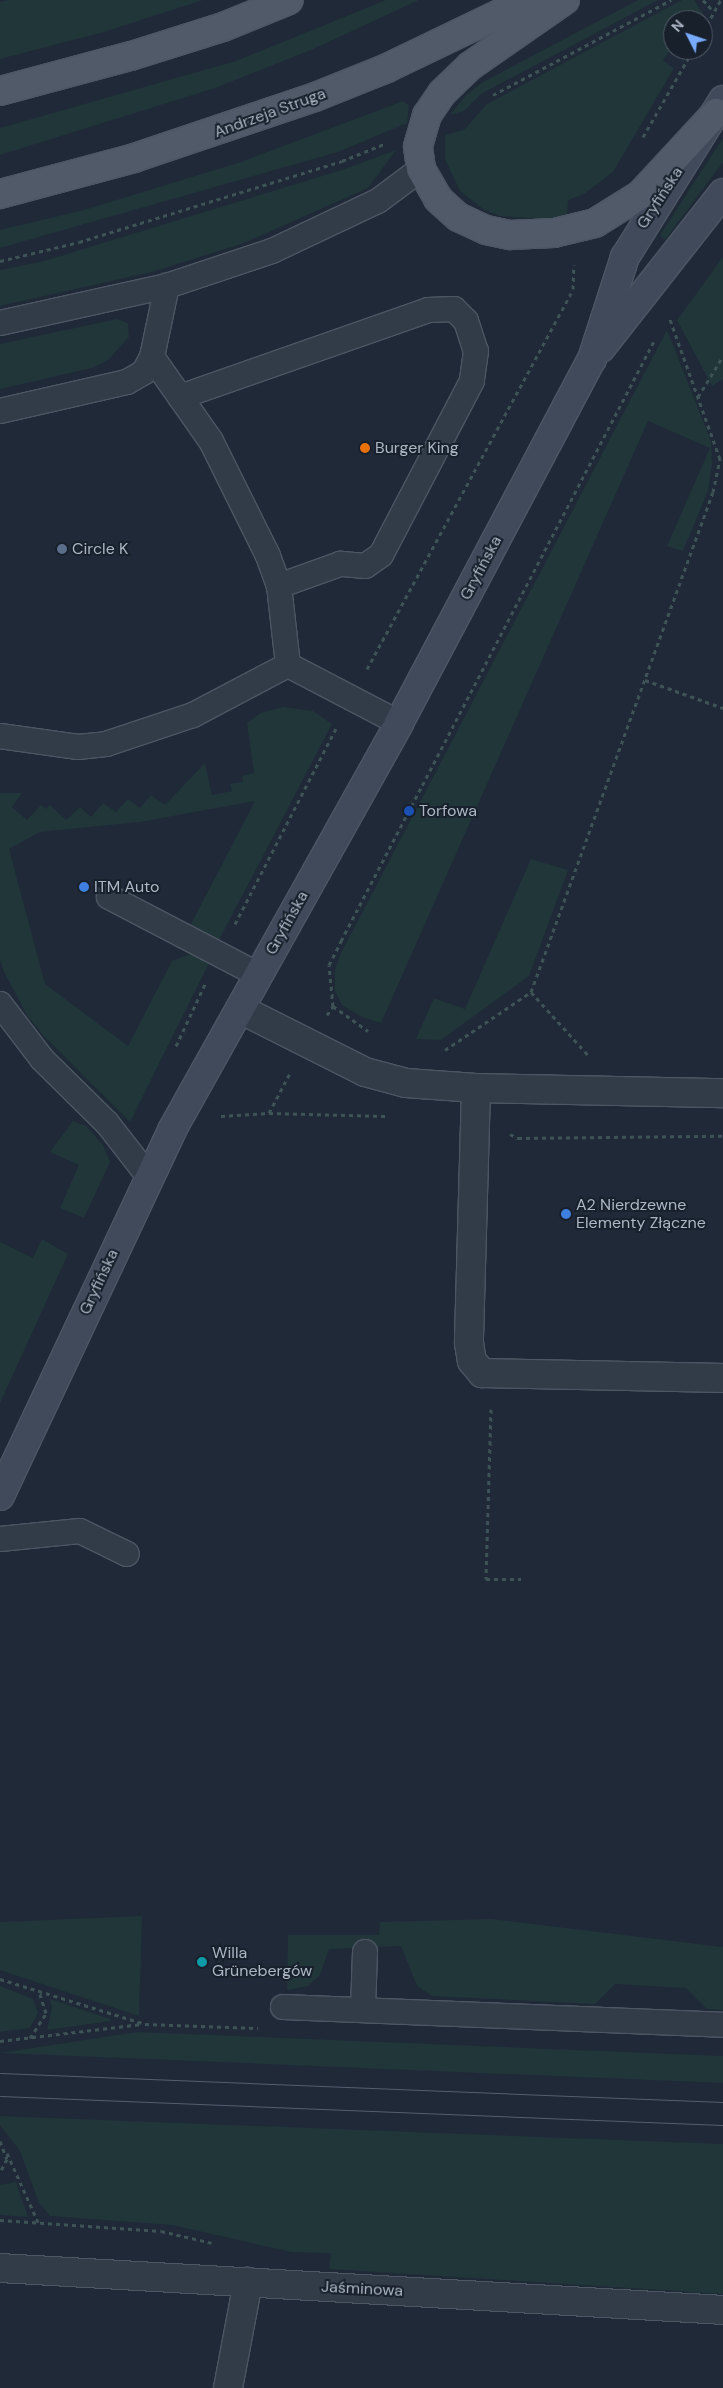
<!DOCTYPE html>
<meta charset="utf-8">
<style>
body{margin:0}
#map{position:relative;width:723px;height:2388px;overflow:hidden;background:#1f2938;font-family:"DM Sans",sans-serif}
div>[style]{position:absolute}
.green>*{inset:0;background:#203639}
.path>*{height:3px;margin-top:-1.5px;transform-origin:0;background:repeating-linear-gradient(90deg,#3e5356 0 4px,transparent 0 8px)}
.roads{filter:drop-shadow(1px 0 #4d5663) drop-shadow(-1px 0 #4d5663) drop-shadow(0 1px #4d5663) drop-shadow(0 -1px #4d5663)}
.lane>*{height:24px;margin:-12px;padding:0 12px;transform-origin:12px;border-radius:12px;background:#323b48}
.street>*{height:28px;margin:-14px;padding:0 14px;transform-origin:14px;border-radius:14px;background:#323b48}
.secondary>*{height:28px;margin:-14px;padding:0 14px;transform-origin:14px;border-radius:14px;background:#404a5b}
.primary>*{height:28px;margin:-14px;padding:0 14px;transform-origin:14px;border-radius:14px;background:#505a69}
.tram>*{height:1px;margin:-0.5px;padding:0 0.5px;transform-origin:0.5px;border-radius:0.5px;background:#545f70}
.dots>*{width:14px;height:14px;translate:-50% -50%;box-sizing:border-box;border:2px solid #18202c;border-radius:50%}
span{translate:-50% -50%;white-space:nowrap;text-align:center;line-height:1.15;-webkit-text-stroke:4px #18202c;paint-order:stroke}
.street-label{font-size:16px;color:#acb6c5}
.poi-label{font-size:16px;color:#acb6c5}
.left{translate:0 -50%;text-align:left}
.north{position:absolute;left:663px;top:10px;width:50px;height:50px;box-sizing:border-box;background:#18202c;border:1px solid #535c69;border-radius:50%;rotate:311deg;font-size:14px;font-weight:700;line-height:20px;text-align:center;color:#acb6c5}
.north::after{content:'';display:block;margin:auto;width:18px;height:22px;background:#79abfd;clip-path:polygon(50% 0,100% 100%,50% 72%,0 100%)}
</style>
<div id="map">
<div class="green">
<div style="clip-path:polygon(8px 0,203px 0,104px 32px,0 59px,0 2px)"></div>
<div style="clip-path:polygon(386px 0,419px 0,311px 50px,215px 88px,0 155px,0 128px,236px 61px)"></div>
<div style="clip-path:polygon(638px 0,658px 0,481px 94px,464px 111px,450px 115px,466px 95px,483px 82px)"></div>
<div style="clip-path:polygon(682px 0,694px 0,705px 17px,673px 20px,673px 44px,663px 61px,674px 68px,613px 172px,584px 194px,568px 200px,567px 215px,544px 219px,500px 216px,483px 209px,460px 191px,445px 159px,445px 135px,464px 130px,487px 104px)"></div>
<div style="clip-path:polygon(403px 101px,409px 105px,407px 123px,338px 152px,0 248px,0 230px,84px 210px,241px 162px)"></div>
<div style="clip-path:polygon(723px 138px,723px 162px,665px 240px,660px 235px)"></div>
<div style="clip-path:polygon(396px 150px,368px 188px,244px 243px,152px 272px,0 306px,0 270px,44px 261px,345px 169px)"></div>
<div style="clip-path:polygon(723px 257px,723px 379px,712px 386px,677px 320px)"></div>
<div style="clip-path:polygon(117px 319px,128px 323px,129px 337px,108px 360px,92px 368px,0 389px,0 344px)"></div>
<div style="clip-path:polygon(667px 330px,711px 441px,712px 464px,708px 491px,683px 551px,667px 546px,710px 448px,648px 421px,381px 1023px,362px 1017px,342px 1005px,335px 991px,335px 970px,340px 955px)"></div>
<div style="clip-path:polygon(283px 707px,313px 711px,332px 724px,218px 942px,189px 928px,255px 801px,140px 822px,40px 832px,9px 849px,45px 984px,128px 1046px,172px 961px,191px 954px,209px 963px,130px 1122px,43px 1035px,27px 1015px,4px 972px,0 960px,0 793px,22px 793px,12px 807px,27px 820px,41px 805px,46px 809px,50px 805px,66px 820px,80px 807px,91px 817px,103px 803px,116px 812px,128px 799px,140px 808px,151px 795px,165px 805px,205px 763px,212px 795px,232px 791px,230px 784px,243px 782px,242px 776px,254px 773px,247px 723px,261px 713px)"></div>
<div style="clip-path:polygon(531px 859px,568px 870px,529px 976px,441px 1040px,416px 1039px,434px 998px,465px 1009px)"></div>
<div style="clip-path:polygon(73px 1121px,86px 1126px,103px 1145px,110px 1162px,84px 1218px,60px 1208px,79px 1165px,50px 1152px)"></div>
<div style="clip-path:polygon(42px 1239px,68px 1254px,0 1403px,0 1242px,33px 1258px)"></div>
<div style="clip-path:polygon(142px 1916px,139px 2016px,0 1970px,0 1922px)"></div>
<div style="clip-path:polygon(491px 1919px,723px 1947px,723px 2010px,707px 2009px,686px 1988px,615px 1984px,595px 2004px,432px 1996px,417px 1986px,401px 1946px,329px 1949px,320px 1975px,308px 1986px,287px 1990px,288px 1935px,379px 1935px,380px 1922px)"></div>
<div style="clip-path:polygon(0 1986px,33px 1999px,38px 2013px,30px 2028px,0 2032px)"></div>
<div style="clip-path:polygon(50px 1999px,110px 2019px,111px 2021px,47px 2030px,52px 2008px)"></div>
<div style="clip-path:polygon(137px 2032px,723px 2056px,723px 2083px,0 2053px)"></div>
<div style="clip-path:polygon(0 2116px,723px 2144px,723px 2294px,329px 2269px,331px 2253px,291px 2252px,172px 2225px,50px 2216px,39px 2203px,20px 2151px,0 2125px)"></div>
<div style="clip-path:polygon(16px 2182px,28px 2217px,0 2215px,0 2185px)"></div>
</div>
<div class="path">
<div style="left:703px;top:0;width:16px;rotate:47deg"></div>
<div style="left:703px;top:32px;width:37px;rotate:-61deg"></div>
<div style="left:493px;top:95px;width:202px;rotate:-28.1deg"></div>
<div style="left:643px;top:137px;width:100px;rotate:-60.1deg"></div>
<div style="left:0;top:261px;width:81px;rotate:-13.5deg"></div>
<div style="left:79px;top:242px;width:275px;rotate:-17.1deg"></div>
<div style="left:342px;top:161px;width:45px;rotate:-22deg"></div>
<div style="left:698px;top:397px;width:48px;rotate:-58.6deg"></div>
<div style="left:367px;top:669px;width:432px;rotate:-61.5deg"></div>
<div style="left:573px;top:289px;width:24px;rotate:-88deg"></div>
<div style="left:645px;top:680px;width:83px;rotate:19.7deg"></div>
<div style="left:235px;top:924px;width:220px;rotate:-62.7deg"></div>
<div style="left:531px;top:992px;width:85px;rotate:47.9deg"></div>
<div style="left:333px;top:1006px;width:43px;rotate:35.5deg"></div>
<div style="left:327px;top:1015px;width:11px;rotate:-56deg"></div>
<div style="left:333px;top:1006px;width:41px;rotate:-95.6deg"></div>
<div style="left:329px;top:965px;width:27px;rotate:-63deg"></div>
<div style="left:341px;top:941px;width:677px;rotate:-62.45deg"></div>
<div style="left:176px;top:1046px;width:68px;rotate:-64.9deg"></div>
<div style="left:445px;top:1050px;width:104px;rotate:-34deg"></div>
<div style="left:531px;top:992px;width:532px;rotate:-70deg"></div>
<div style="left:713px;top:492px;width:34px;rotate:-78deg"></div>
<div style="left:720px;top:459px;width:149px;rotate:-109.7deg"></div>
<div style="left:269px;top:1113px;width:117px;rotate:1.5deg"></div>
<div style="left:221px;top:1116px;width:48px;rotate:-3.6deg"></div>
<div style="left:269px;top:1113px;width:45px;rotate:-62.3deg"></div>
<div style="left:510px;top:1134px;width:9px;rotate:27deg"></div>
<div style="left:518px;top:1138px;width:205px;rotate:-0.6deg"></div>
<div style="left:491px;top:1409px;width:170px;rotate:91.7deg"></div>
<div style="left:486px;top:1579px;width:35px"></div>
<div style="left:0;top:1979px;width:152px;rotate:17.2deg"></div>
<div style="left:145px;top:2024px;width:113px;rotate:2deg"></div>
<div style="left:30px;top:2038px;width:30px;rotate:-57deg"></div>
<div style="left:46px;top:2013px;width:22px;rotate:-108deg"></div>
<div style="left:0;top:2041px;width:143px;rotate:-6.8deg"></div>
<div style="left:0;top:2141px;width:19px;rotate:69deg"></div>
<div style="left:7px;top:2159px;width:15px;rotate:118deg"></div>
<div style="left:7px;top:2153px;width:76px;rotate:65.8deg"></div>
<div style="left:0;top:2220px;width:161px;rotate:3.9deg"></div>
<div style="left:161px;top:2231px;width:52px;rotate:13.2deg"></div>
</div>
<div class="roads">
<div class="lane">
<div style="left:0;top:323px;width:171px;rotate:-12.5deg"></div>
<div style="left:167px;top:286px;width:111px;rotate:-18.4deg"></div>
<div style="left:272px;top:251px;width:117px;rotate:-25.3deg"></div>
<div style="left:378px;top:201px;width:54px;rotate:-36.7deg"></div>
<div style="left:152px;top:357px;width:103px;rotate:54.9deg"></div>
<div style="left:211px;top:441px;width:128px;rotate:63.6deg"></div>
<div style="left:268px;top:556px;width:32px;rotate:70deg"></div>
<div style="left:279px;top:586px;width:80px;rotate:83.5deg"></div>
<div style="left:180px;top:397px;width:263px;rotate:-19.3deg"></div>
<div style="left:428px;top:310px;width:26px;rotate:-2deg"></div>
<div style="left:454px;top:309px;width:17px;rotate:45deg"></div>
<div style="left:466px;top:321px;width:32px;rotate:72deg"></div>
<div style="left:476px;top:351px;width:30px;rotate:98deg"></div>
<div style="left:472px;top:381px;width:196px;rotate:117.6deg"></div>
<div style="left:381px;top:555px;width:19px;rotate:145deg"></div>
<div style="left:365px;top:566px;width:25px;rotate:-175deg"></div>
<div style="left:340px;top:564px;width:65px;rotate:160.2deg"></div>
<div style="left:0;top:411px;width:130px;rotate:-12.9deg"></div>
<div style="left:127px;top:382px;width:20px;rotate:-30deg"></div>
<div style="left:144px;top:372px;width:17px;rotate:-62deg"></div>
<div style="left:152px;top:357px;width:73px;rotate:-78.1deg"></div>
<div style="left:288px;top:665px;width:125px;rotate:27.6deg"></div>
<div style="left:0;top:736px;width:79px;rotate:8deg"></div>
<div style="left:78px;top:747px;width:28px;rotate:-6deg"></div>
<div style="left:106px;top:744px;width:92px;rotate:-18.4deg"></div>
<div style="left:193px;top:715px;width:107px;rotate:-27.8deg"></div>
<div style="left:109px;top:897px;width:169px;rotate:27.5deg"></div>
<div style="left:0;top:1004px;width:69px;rotate:52.6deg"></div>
<div style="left:42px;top:1059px;width:91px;rotate:44.6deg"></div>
<div style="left:107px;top:1123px;width:68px;rotate:52.1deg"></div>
<div style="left:0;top:1539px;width:80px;rotate:-5.7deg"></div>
<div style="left:80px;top:1531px;width:52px;rotate:26.1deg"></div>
<div style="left:283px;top:2007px;width:440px;rotate:2.3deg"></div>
<div style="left:363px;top:2009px;width:57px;rotate:-88deg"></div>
</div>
<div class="street">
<div style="left:240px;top:1009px;width:140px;rotate:26.7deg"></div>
<div style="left:365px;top:1072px;width:42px;rotate:15deg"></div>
<div style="left:406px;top:1083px;width:70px;rotate:4.1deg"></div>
<div style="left:476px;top:1088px;width:247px;rotate:1.2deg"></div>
<div style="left:476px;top:1088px;width:255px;rotate:91.6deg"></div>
<div style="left:469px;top:1343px;width:18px;rotate:81deg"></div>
<div style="left:472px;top:1361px;width:16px;rotate:50deg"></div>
<div style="left:482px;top:1373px;width:241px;rotate:1.2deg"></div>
<div style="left:0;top:2268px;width:724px;rotate:3.32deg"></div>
<div style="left:228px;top:2388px;width:108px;rotate:-79.3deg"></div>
</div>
<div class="secondary">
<div style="left:601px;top:348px;width:197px;rotate:-51.8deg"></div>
<div style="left:0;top:1496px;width:404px;rotate:-64.8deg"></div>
<div style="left:172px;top:1130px;width:466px;rotate:-60.8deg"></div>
<div style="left:399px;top:723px;width:412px;rotate:-62.1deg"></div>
<div style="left:592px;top:359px;width:107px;rotate:-72.1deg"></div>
<div style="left:625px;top:257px;width:185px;rotate:-58deg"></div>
</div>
<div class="primary">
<div style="left:565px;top:0;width:116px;rotate:145.2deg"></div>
<div style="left:470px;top:66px;width:39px;rotate:136deg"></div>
<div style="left:442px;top:93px;width:27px;rotate:124deg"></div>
<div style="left:427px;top:115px;width:33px;rotate:106deg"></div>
<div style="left:418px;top:147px;width:22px;rotate:82deg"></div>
<div style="left:421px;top:169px;width:34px;rotate:60deg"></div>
<div style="left:438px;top:199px;width:27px;rotate:42deg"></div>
<div style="left:458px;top:217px;width:31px;rotate:25deg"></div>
<div style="left:486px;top:230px;width:25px;rotate:12deg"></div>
<div style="left:510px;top:235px;width:44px;rotate:-2.6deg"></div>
<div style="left:554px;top:233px;width:42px;rotate:-13.7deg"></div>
<div style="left:595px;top:223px;width:53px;rotate:-31.9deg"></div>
<div style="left:640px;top:195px;width:112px;rotate:-47.2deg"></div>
<div style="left:0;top:91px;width:136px;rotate:-15deg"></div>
<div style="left:131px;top:56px;width:96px;rotate:-17.5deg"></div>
<div style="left:223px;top:27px;width:71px;rotate:-22.2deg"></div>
<div style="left:0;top:194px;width:139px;rotate:-15deg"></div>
<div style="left:134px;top:158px;width:191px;rotate:-18.6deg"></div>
<div style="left:315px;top:97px;width:78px;rotate:-21.9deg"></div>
<div style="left:387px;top:68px;width:157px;rotate:-25.7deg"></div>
</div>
</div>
<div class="tram">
<div style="left:0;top:2073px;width:724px;rotate:2.3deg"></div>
<div style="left:0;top:2096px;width:724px;rotate:2.3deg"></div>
</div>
<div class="dots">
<div style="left:365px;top:448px;background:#e8710a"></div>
<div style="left:62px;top:549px;background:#5c6f8a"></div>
<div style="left:409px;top:811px;background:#1a4fb4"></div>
<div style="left:84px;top:887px;background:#3f7fe0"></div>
<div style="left:566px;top:1214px;background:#3f7fe0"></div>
<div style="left:202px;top:1962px;background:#0f9aa8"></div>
</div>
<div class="street-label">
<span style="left:270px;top:113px;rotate:-20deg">Andrzeja Struga</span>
<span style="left:660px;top:198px;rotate:-57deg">Gryfińska</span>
<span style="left:481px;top:568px;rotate:-62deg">Gryfińska</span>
<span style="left:287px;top:923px;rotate:-61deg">Gryfińska</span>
<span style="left:99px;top:1282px;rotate:-65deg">Gryfińska</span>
<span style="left:362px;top:2289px;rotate:3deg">Jaśminowa</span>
</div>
<div class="poi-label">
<span class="left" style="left:375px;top:448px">Burger King</span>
<span class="left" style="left:72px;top:549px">Circle K</span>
<span class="left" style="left:419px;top:811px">Torfowa</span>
<span class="left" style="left:94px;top:887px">ITM Auto</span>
<span class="left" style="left:576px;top:1214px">A2 Nierdzewne<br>Elementy Złączne</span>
<span class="left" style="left:212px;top:1962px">Willa<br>Grünebergów</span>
</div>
<div class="north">N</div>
</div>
